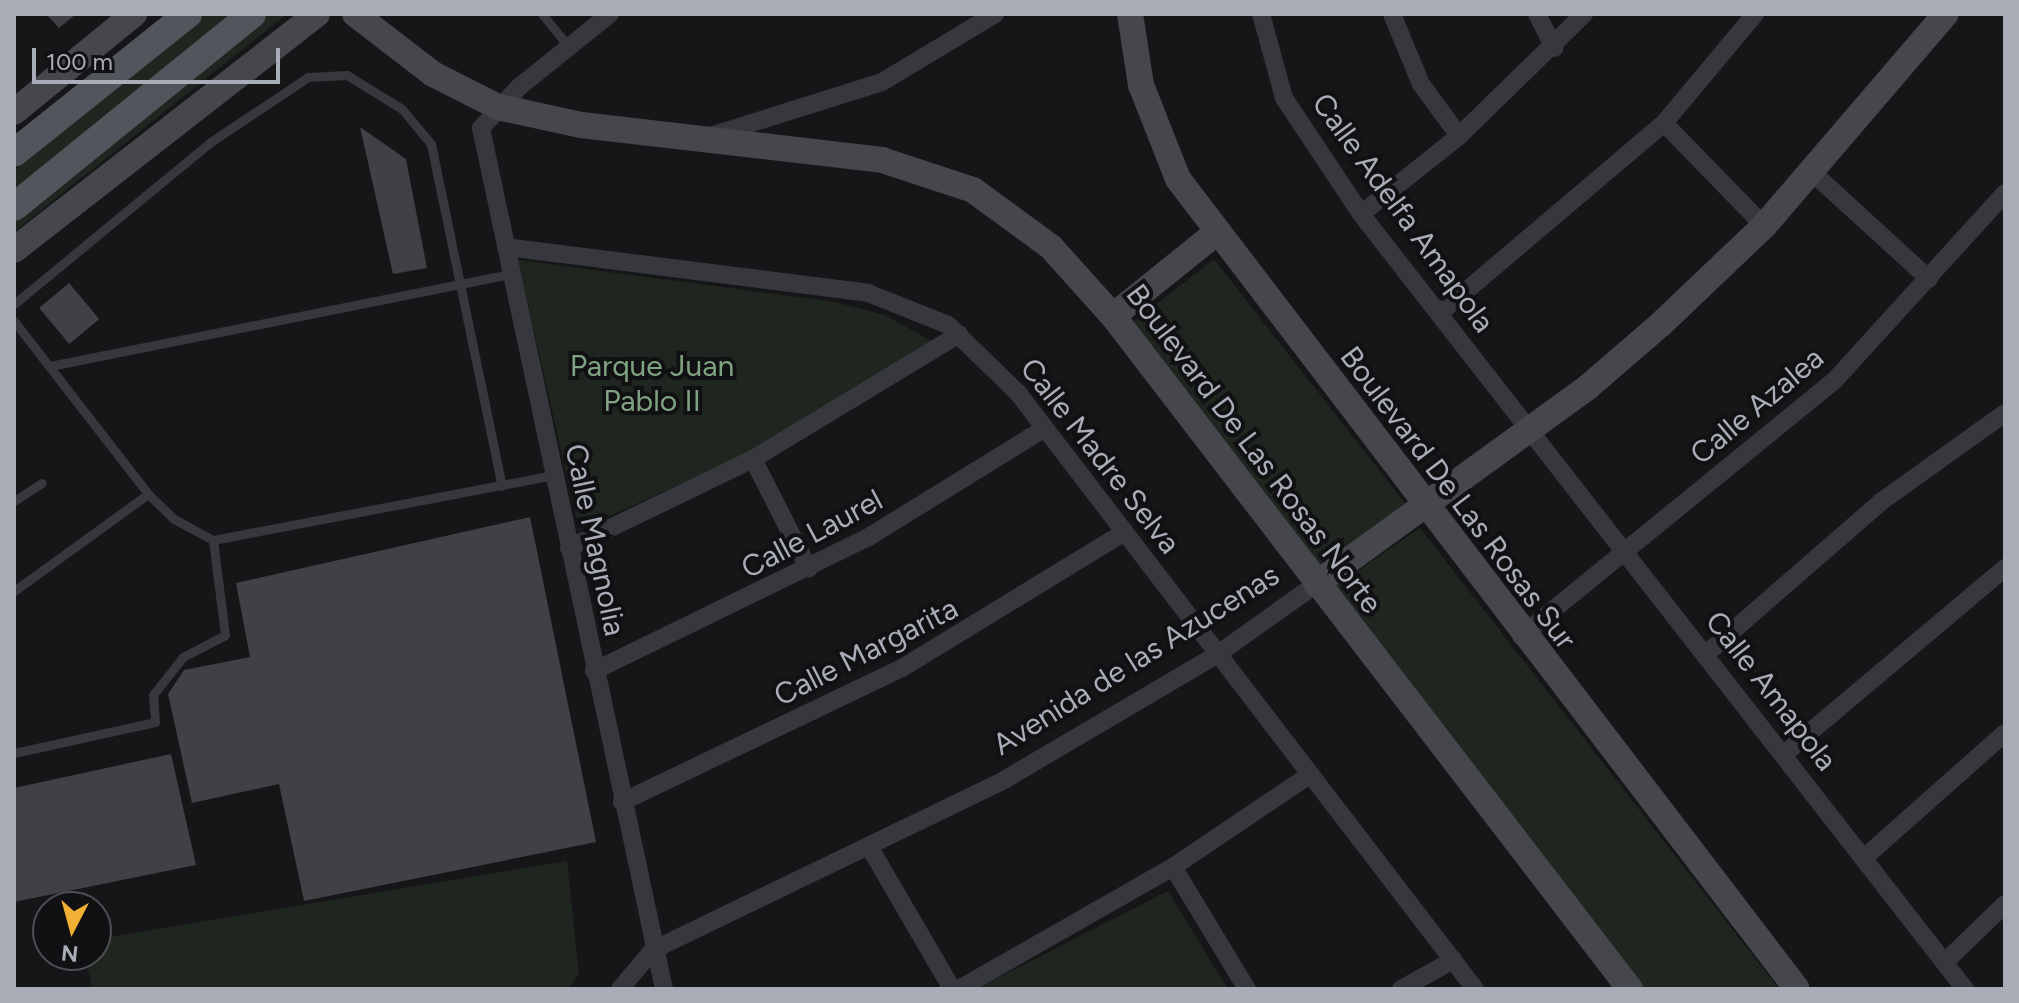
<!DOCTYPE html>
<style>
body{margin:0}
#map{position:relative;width:2019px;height:1003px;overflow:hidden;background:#161618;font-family:Figtree,sans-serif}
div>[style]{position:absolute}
.green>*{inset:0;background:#1e261f;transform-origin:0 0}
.building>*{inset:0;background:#404145;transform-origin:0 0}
.lane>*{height:9px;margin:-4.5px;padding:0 4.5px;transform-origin:4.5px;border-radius:4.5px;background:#37383d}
.street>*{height:18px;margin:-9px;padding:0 9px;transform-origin:9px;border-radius:9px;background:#37383d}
.secondary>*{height:26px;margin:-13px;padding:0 13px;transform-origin:13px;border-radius:13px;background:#45474d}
.primary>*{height:28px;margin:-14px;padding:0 14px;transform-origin:14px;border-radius:14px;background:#53555c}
span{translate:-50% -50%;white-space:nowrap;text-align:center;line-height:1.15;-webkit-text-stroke:8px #111113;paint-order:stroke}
.street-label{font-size:30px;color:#a8adb8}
.park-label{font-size:30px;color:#7fa381}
.frame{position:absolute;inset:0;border:16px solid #a8adb8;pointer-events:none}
.north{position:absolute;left:32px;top:891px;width:80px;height:80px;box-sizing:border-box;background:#111113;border:2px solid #4d4f55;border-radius:50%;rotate:186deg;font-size:22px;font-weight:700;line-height:32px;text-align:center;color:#a8adb8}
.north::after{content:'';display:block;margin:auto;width:28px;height:36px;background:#f2b134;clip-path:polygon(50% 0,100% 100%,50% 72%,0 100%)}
.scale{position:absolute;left:32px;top:48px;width:248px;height:36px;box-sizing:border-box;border:4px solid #a8adb8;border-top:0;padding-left:10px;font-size:24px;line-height:28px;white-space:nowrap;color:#a8adb8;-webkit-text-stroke:6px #111113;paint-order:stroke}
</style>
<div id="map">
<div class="green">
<div style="clip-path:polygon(206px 14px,242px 14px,14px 194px,14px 171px)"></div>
<div style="clip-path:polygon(267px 14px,287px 14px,14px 232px,14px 218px)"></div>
<div style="left:1214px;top:259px;width:312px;height:110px;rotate:52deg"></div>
<div style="clip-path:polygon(518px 260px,835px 302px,885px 315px,933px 342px,749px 453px,579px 530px)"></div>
<div style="clip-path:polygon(1420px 528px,1779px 989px,1642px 989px,1331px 589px)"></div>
<div style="clip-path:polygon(567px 861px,579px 974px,568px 989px,92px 989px,85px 955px,96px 955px,96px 939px)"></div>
<div style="clip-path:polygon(1168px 891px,1228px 989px,976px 989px)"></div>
</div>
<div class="building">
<div style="clip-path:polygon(46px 14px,76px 14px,59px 28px)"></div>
<div style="clip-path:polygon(360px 127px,406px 159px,427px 268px,393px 274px)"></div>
<div style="left:69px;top:283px;width:47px;height:39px;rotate:50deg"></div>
<div style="clip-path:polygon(530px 517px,596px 842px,304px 901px,279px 784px,192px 803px,168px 694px,184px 670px,250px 657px,236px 583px)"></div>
<div style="clip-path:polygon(171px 754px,196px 865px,14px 902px,14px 788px)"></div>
</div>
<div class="lane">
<div style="left:542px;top:14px;width:43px;rotate:50.7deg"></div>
<div style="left:14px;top:304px;width:256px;rotate:-39.5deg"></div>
<div style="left:212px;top:141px;width:115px;rotate:-33.7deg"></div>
<div style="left:308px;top:77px;width:39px;rotate:-3deg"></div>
<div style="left:347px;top:75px;width:65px;rotate:31.7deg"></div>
<div style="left:402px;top:109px;width:45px;rotate:50.4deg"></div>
<div style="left:431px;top:144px;width:349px;rotate:78.3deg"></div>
<div style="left:14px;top:321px;width:219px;rotate:52.2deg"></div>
<div style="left:148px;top:494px;width:36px;rotate:44deg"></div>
<div style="left:174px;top:519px;width:44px;rotate:28.3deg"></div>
<div style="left:213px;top:540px;width:347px;rotate:-10.8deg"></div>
<div style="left:50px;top:366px;width:470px;rotate:-11.3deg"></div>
<div style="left:14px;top:501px;width:33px;rotate:-33deg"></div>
<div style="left:14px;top:591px;width:165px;rotate:-35.9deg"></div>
<div style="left:14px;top:753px;width:144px;rotate:-12.4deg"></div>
<div style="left:155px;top:722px;width:27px;rotate:-94deg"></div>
<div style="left:153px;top:695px;width:48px;rotate:-51.7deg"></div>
<div style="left:183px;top:657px;width:47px;rotate:-27.6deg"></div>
<div style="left:225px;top:635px;width:96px;rotate:-97.2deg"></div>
</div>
<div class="street">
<div style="left:610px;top:14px;width:115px;rotate:141.3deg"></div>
<div style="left:520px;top:86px;width:57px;rotate:132.9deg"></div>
<div style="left:481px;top:128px;width:880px;rotate:78deg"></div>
<div style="left:1261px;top:14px;width:87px;rotate:74.7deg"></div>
<div style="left:1284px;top:98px;width:139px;rotate:56.4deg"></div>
<div style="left:1361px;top:214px;width:983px;rotate:52.07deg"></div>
<div style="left:1392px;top:14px;width:76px;rotate:67.5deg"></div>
<div style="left:1421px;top:84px;width:64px;rotate:53.8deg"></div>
<div style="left:1537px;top:14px;width:38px;rotate:63deg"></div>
<div style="left:1664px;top:123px;width:144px;rotate:45.8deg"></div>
<div style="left:710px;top:136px;width:180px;rotate:-17.4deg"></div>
<div style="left:882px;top:82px;width:132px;rotate:-31deg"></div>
<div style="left:1813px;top:173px;width:157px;rotate:42.4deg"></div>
<div style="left:1361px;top:214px;width:125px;rotate:-38.5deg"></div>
<div style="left:1459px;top:136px;width:175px;rotate:-44.3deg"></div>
<div style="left:506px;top:247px;width:365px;rotate:7.2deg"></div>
<div style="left:868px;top:293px;width:86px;rotate:21.8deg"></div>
<div style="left:948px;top:325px;width:98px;rotate:44.2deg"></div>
<div style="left:1018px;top:393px;width:751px;rotate:52.52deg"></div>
<div style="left:1440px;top:313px;width:294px;rotate:-40.3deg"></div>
<div style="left:1664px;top:123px;width:142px;rotate:-50.1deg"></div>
<div style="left:753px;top:459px;width:123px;rotate:63deg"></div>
<div style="left:569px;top:548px;width:204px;rotate:-25.8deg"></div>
<div style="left:753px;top:459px;width:241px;rotate:-31.2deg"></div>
<div style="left:1521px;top:636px;width:404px;rotate:-39.2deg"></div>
<div style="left:1834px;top:381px;width:254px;rotate:-47.7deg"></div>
<div style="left:1706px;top:654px;width:233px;rotate:-41deg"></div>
<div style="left:1882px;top:501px;width:151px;rotate:-35.6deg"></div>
<div style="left:594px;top:671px;width:304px;rotate:-26deg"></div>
<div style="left:867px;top:538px;width:209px;rotate:-31.7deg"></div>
<div style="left:1784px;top:754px;width:289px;rotate:-40.1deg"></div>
<div style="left:622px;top:802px;width:310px;rotate:-25.6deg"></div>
<div style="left:902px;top:668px;width:261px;rotate:-31.4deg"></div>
<div style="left:870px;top:848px;width:163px;rotate:59.8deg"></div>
<div style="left:1864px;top:858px;width:188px;rotate:-41.6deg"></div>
<div style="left:1173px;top:867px;width:143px;rotate:58.8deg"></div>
<div style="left:653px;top:950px;width:390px;rotate:-25.8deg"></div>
<div style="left:1004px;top:780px;width:248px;rotate:-30.5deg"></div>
<div style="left:1218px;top:654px;width:120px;rotate:-35.5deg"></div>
<div style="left:1945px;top:962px;width:83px;rotate:-44deg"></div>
<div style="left:620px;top:989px;width:51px;rotate:-49.8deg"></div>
<div style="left:959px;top:989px;width:246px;rotate:-29.7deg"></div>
<div style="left:1173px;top:867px;width:166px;rotate:-34deg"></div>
<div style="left:1401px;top:989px;width:60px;rotate:-29.1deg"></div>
</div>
<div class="secondary">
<div style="left:355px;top:14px;width:98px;rotate:37.6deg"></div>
<div style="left:433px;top:74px;width:73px;rotate:26.9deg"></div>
<div style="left:498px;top:107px;width:85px;rotate:12.2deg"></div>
<div style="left:581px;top:125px;width:303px;rotate:6.6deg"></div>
<div style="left:882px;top:160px;width:96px;rotate:18.2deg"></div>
<div style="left:973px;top:190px;width:97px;rotate:36.2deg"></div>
<div style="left:1051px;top:247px;width:93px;rotate:48.1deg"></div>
<div style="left:1113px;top:316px;width:849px;rotate:52.47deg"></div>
<div style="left:1130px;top:14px;width:72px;rotate:81.2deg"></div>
<div style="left:1141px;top:85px;width:101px;rotate:68.5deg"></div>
<div style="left:1178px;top:179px;width:1019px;rotate:52.61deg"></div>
<div style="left:14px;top:112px;width:155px;rotate:-39.2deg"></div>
<div style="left:14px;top:250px;width:384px;rotate:-37.9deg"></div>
<div style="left:1113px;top:316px;width:132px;rotate:-38.9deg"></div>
<div style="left:1316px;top:584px;width:336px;rotate:-35.9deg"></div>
<div style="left:1588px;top:387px;width:96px;rotate:-40.8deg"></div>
<div style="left:1661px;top:324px;width:142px;rotate:-43.6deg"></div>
<div style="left:1764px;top:226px;width:279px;rotate:-49.4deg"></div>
</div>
<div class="primary">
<div style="left:14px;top:153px;width:223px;rotate:-38.6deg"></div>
<div style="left:14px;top:207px;width:306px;rotate:-39deg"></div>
</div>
<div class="street-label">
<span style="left:1403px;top:213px;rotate:54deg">Calle Adelfa Amapola</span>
<span style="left:1757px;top:406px;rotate:-40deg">Calle Azalea</span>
<span style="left:1254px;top:449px;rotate:53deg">Boulevard De Las Rosas Norte</span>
<span style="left:1100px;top:456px;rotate:52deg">Calle Madre Selva</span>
<span style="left:1458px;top:498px;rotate:53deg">Boulevard De Las Rosas Sur</span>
<span style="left:812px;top:534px;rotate:-28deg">Calle Laurel</span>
<span style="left:595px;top:540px;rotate:78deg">Calle Magnolia</span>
<span style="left:866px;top:652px;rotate:-27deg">Calle Margarita</span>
<span style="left:1136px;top:660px;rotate:-32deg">Avenida de las Azucenas</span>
<span style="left:1771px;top:691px;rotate:52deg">Calle Amapola</span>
</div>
<div class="park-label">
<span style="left:652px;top:383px">Parque Juan<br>Pablo II</span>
</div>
<div class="frame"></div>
<div class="north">N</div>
<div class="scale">100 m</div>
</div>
